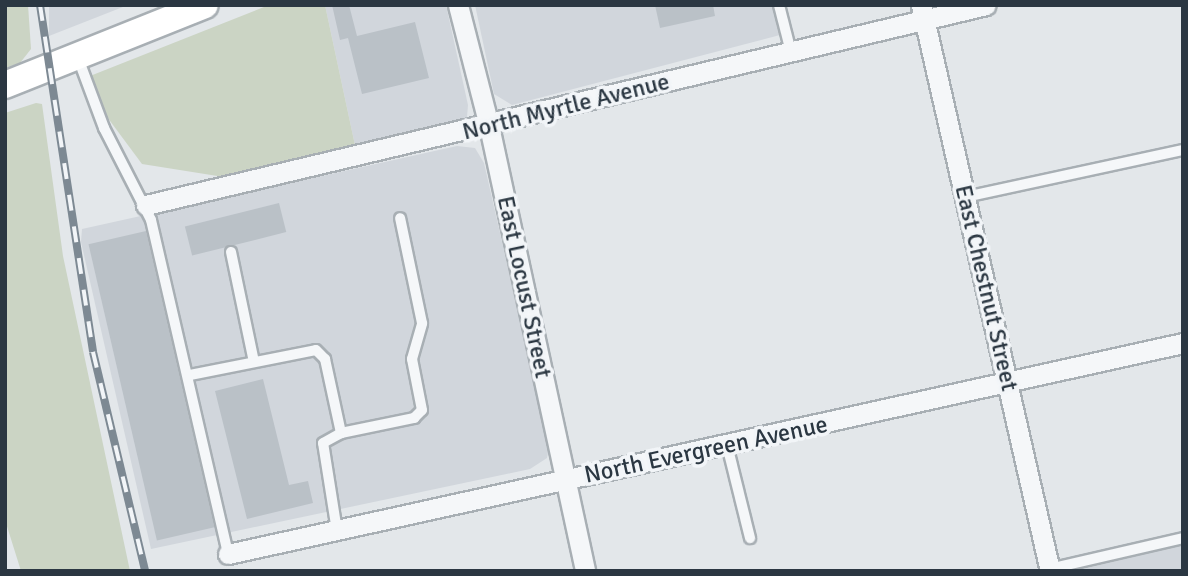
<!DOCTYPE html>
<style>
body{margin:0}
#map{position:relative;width:1188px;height:576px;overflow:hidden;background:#e3e7ea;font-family:Signika,sans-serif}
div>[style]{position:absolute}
.built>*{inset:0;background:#d1d6dc}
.green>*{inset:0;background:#cbd4c4}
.building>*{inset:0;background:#bac1c7;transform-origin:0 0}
.roads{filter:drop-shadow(2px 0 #a8afb4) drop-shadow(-2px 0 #a8afb4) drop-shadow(0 2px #a8afb4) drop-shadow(0 -2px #a8afb4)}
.service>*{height:10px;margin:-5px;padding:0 5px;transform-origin:5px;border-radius:5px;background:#f5f7f9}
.minor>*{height:19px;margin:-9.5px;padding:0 9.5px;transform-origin:9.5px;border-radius:9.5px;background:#f5f7f9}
.secondary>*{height:26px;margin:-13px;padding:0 13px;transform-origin:13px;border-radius:13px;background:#fff}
.rail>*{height:8px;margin-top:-4px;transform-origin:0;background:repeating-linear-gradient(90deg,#f2f5f8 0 16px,#7d8993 0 32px);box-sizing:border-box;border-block:2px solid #7d8993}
span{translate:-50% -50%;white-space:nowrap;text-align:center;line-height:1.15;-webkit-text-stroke:7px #f2f5f8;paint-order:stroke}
.street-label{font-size:24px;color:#2b3742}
.frame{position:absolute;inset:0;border:7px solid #2b3742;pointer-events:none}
</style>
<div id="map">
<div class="built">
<div style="clip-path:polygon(49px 5px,128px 5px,49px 36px)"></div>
<div style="clip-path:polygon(325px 5px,446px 5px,468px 105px,467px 117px,459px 124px,356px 150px)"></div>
<div style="clip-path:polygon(475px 5px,773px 5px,780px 35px,512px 105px,494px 94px)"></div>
<div style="clip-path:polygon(457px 146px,475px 148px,484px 163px,549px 447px,547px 458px,530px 469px,151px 549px,81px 242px,82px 229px)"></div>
<div style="clip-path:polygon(1183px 545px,1183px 571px,1074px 571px)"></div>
</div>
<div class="green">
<div style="clip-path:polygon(5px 5px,28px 5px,31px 49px,20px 63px,5px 68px)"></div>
<div style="clip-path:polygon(269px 5px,325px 5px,356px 150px,230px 178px,142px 164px,90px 94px,90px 76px)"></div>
<div style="clip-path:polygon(36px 103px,42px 104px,63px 256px,130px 571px,21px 571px,5px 520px,5px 113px)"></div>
</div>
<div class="building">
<div style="clip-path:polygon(332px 5px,349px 5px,357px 36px,415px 22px,429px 78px,362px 94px,348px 38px,340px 40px)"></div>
<div style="clip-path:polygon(655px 5px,713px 5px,715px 16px,660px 28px)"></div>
<div style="left:279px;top:203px;width:30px;height:97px;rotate:76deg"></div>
<div style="left:146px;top:231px;width:304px;height:59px;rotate:77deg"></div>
<div style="clip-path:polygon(263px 379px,289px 485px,308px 481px,313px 503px,247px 519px,215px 391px)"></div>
</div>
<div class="roads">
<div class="service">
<div style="left:779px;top:5px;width:49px;rotate:75.7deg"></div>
<div style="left:78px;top:58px;width:75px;rotate:69.6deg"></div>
<div style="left:104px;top:128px;width:103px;rotate:62.9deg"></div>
<div style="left:151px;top:220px;width:343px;rotate:77deg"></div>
<div style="left:965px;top:197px;width:223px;rotate:-12.2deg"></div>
<div style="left:231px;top:252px;width:112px;rotate:78.2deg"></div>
<div style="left:190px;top:375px;width:128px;rotate:-11.2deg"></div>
<div style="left:316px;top:350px;width:13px;rotate:45deg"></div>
<div style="left:325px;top:359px;width:76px;rotate:77.8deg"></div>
<div style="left:727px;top:445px;width:96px;rotate:76.1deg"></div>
<div style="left:337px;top:531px;width:89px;rotate:-99deg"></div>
<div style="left:323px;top:443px;width:21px;rotate:-29deg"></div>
<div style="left:341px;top:433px;width:75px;rotate:-11.6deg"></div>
<div style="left:414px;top:418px;width:11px;rotate:-45deg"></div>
<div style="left:422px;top:410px;width:52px;rotate:-101.1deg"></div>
<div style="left:412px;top:359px;width:37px;rotate:-74deg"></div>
<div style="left:422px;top:323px;width:107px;rotate:-101.8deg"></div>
<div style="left:1049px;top:569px;width:138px;rotate:-13deg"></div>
</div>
<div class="minor">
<div style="left:458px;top:5px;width:125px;rotate:75.6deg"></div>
<div style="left:489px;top:126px;width:455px;rotate:77.8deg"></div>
<div style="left:921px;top:5px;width:581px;rotate:77.16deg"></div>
<div style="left:146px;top:205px;width:863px;rotate:-13.39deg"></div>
<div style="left:228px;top:554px;width:978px;rotate:-12.46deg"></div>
</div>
<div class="secondary">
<div style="left:5px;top:85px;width:215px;rotate:-21.8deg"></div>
</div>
</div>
<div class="rail">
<div style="left:40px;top:5px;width:351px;rotate:81.3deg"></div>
<div style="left:93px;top:352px;width:225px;rotate:76.6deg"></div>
</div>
<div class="street-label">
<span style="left:566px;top:107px;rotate:-14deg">North Myrtle Avenue</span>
<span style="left:524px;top:287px;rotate:78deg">East Locust Street</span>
<span style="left:986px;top:288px;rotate:77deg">East Chestnut Street</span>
<span style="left:706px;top:450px;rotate:-12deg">North Evergreen Avenue</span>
</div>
<div class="frame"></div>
</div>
